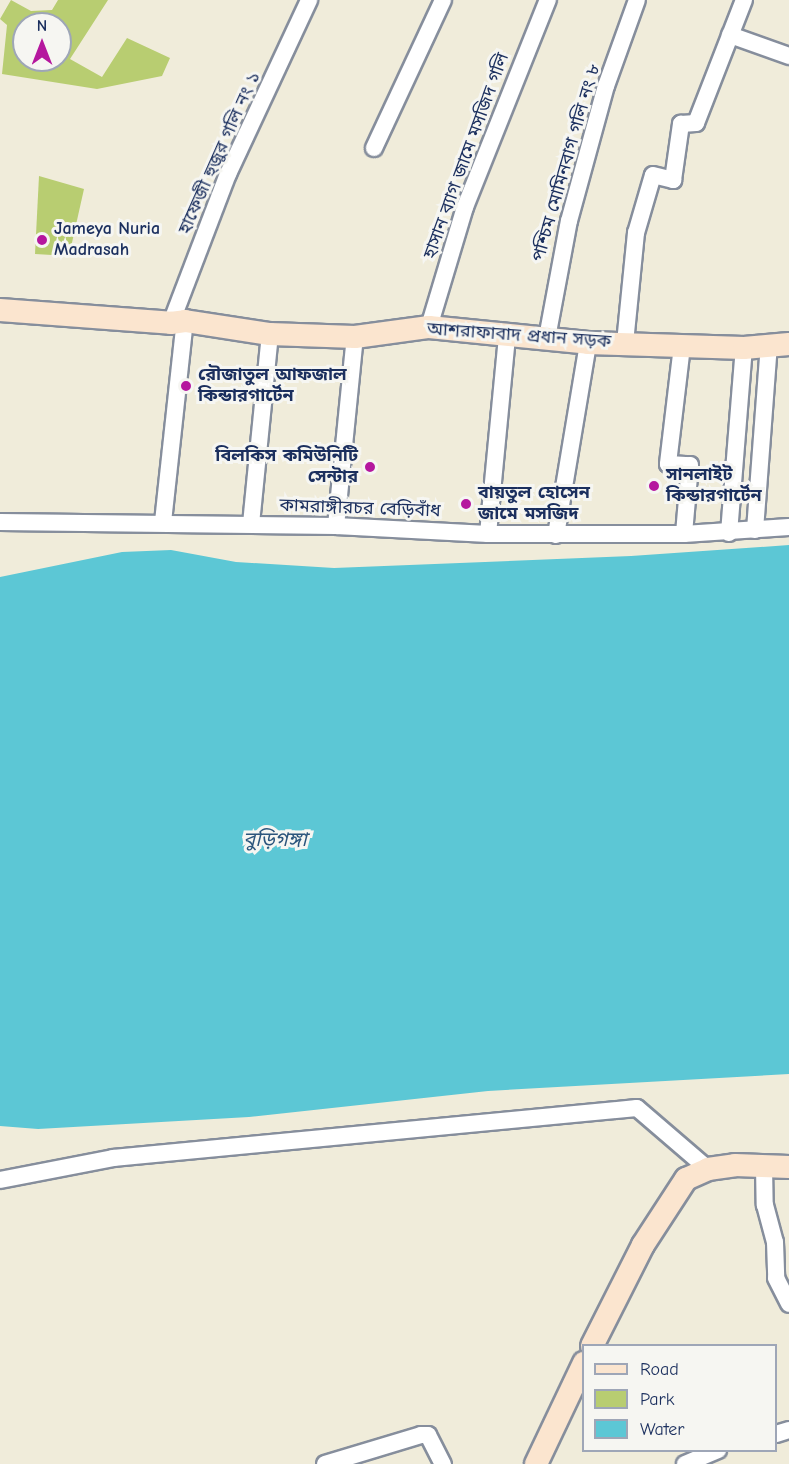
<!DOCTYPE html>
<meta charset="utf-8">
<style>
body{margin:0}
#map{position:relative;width:789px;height:1464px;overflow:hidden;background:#f0ecda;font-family:"Comic Neue","Noto Sans Bengali",sans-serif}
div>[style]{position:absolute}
.green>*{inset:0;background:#b8cd71}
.water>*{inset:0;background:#5cc7d5}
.roads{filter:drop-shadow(2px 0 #868e9c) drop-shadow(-2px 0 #868e9c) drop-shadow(0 2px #868e9c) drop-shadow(0 -2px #868e9c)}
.street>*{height:16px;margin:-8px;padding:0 8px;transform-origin:8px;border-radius:8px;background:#fff}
.secondary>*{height:22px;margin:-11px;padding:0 11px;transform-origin:11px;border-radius:11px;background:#fbe5cf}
.dots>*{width:16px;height:16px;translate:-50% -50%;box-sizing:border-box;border:3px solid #f6f6f2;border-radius:50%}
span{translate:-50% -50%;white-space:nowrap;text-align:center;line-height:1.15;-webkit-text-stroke:6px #f6f6f2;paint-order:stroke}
.street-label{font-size:18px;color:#1b2f5e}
.poi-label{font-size:18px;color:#1b2f5e;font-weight:700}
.left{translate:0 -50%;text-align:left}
.right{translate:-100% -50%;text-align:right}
.water-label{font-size:20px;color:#2b557c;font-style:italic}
.legend{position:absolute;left:582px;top:1344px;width:195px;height:108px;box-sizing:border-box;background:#f6f6f2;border:2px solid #9ea6b7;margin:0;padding:8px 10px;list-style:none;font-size:18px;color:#1b2f5e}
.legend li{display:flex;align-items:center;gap:12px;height:30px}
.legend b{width:30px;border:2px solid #9ea6b7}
.north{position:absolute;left:12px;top:12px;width:60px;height:60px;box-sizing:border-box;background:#f6f6f2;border:2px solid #9ea6b7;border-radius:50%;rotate:0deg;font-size:16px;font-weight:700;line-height:24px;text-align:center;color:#1b2f5e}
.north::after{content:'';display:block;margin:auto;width:21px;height:27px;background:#b5179e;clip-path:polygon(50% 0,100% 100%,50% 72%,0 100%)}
</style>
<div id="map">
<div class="green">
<div style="clip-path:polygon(evenodd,11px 0,31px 11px,52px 10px,58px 0,108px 0,70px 59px,102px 77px,127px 38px,170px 58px,162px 76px,97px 89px,2px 74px,7px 25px,0 19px,11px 0,24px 24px,60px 24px,60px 60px,24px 60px,24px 24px)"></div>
<div style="clip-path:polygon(39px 176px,84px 189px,69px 256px,35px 254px)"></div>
</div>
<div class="water">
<div style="clip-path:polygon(789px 545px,789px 1074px,488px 1091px,249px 1117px,38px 1129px,0 1126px,0 577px,122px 552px,171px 550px,236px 562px,334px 568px,631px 556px)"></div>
</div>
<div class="roads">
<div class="street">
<div style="left:730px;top:35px;width:63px;rotate:19.6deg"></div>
<div style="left:374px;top:148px;width:163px;rotate:-65deg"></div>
<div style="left:171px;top:323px;width:160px;rotate:-69.1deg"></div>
<div style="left:228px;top:174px;width:192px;rotate:-65deg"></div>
<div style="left:429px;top:327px;width:125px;rotate:-73.3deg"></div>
<div style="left:465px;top:207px;width:223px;rotate:-68.2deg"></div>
<div style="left:547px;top:338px;width:119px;rotate:-79.4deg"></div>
<div style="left:569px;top:221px;width:140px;rotate:-74.7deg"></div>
<div style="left:606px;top:86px;width:91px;rotate:-70.2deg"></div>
<div style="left:625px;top:343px;width:111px;rotate:-84.3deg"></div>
<div style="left:636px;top:233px;width:60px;rotate:-73.7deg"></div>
<div style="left:653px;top:175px;width:21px;rotate:14deg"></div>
<div style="left:673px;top:180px;width:57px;rotate:-81.9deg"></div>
<div style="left:681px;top:124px;width:15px;rotate:-4deg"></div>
<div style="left:696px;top:123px;width:132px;rotate:-68.7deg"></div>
<div style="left:682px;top:346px;width:119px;rotate:96.8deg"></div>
<div style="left:668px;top:464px;width:22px;rotate:3deg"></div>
<div style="left:690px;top:465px;width:69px;rotate:95deg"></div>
<div style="left:0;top:522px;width:336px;rotate:0.7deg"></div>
<div style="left:336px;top:526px;width:152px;rotate:3deg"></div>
<div style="left:488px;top:534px;width:196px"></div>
<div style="left:684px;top:534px;width:105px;rotate:-3.8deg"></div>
<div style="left:163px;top:522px;width:202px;rotate:-83.8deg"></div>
<div style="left:251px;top:524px;width:191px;rotate:-84.3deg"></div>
<div style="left:336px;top:526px;width:190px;rotate:-84.3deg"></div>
<div style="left:755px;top:530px;width:186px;rotate:-85.7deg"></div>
<div style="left:729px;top:533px;width:186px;rotate:-85.4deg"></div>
<div style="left:488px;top:534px;width:200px;rotate:-84.5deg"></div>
<div style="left:556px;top:535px;width:195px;rotate:-80.5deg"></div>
<div style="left:764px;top:1166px;width:39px;rotate:89deg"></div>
<div style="left:765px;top:1205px;width:38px;rotate:75deg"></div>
<div style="left:775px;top:1242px;width:36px;rotate:88deg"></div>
<div style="left:776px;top:1278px;width:29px;rotate:63deg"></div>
<div style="left:0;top:1180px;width:115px;rotate:-11deg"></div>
<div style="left:113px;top:1158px;width:526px;rotate:-5.45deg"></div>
<div style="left:637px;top:1108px;width:94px;rotate:40.7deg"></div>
<div style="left:776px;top:1434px;width:14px;rotate:-17deg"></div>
<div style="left:325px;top:1464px;width:100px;rotate:-16.8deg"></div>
<div style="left:421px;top:1435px;width:7px"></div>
<div style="left:428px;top:1435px;width:33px;rotate:63deg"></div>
<div style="left:685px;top:1464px;width:36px;rotate:-23deg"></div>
</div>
<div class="secondary">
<div style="left:0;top:310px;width:171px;rotate:4.3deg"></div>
<div style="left:171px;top:323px;width:14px;rotate:-8deg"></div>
<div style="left:185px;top:321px;width:86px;rotate:8.7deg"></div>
<div style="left:270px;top:334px;width:85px;rotate:2deg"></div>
<div style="left:355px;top:337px;width:75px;rotate:-7.7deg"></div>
<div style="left:429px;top:327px;width:160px;rotate:5.7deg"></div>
<div style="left:588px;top:343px;width:156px;rotate:1.8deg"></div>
<div style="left:744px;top:348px;width:45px;rotate:-5.1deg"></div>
<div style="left:592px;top:1346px;width:113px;rotate:-63.2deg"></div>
<div style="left:643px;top:1245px;width:79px;rotate:-56.9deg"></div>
<div style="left:686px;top:1179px;width:24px;rotate:-24deg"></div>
<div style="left:708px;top:1169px;width:27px;rotate:-8deg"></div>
<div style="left:735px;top:1165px;width:54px;rotate:2.1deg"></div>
<div style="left:536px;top:1464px;width:112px;rotate:-64.6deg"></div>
</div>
</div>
<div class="dots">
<div style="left:42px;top:240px;background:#b5179e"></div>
<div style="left:186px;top:386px;background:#b5179e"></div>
<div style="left:370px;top:467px;background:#b5179e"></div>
<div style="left:654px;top:486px;background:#b5179e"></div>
<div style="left:466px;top:504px;background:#b5179e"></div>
</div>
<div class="street-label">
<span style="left:220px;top:153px;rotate:-66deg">হাফেজী হুজুর গলি নং ১</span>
<span style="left:467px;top:156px;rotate:-70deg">হাসান ব্যাগ জামে মসজিদ গলি</span>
<span style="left:567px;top:163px;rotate:-74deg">পশ্চিম মোমিনবাগ গলি নং ৮</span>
<span style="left:519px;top:336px;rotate:4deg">আশরাফাবাদ প্রধান সড়ক</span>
<span style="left:360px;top:509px;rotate:2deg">কামরাঙ্গীরচর বেড়িবাঁধ</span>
</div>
<div class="poi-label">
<span class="left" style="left:54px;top:240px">Jameya Nuria<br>Madrasah</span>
<span class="left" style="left:198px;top:386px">রৌজাতুল আফজাল<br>কিন্ডারগার্টেন</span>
<span class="right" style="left:358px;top:467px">বিলকিস কমিউনিটি<br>সেন্টার</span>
<span class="left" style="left:666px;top:486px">সানলাইট<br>কিন্ডারগার্টেন</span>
<span class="left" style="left:478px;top:504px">বায়তুল হোসেন<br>জামে মসজিদ</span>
</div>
<div class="water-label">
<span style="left:275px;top:839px">বুড়িগঙ্গা</span>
</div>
<ul class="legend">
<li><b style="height:8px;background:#fbe5cf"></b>Road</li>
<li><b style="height:16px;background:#b8cd71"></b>Park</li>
<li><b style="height:16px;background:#5cc7d5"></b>Water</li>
</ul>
<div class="north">N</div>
</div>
